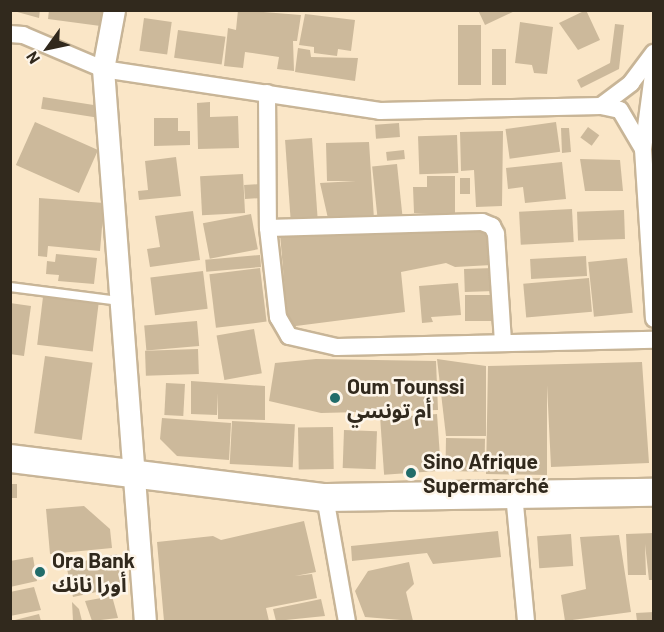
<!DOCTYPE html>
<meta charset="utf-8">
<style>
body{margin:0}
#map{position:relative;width:664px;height:632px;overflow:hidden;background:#fae6c7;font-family:Barlow,"Noto Sans Arabic",sans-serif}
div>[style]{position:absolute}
.building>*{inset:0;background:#ccb99b;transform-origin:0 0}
.roads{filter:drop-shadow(2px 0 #c8b597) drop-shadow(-2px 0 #c8b597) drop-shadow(0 2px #c8b597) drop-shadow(0 -2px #c8b597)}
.service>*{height:8px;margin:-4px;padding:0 4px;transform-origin:4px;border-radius:4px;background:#fff}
.minor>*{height:16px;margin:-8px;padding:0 8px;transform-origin:8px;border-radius:8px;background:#fff}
.tertiary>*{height:21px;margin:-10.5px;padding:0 10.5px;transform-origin:10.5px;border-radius:10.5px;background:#fff}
.trunk>*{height:27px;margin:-13.5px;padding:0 13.5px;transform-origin:13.5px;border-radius:13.5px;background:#fff}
.dots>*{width:16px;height:16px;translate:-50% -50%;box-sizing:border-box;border:3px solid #fdf5e9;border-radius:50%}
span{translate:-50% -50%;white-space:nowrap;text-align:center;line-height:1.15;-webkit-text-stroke:5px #fdf5e9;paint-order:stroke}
.poi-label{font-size:21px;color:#31291d;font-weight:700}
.left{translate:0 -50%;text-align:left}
.frame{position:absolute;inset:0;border:12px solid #31291d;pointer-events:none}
.north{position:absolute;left:18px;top:18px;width:60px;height:60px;-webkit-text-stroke:4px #fdf5e9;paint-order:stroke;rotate:237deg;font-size:16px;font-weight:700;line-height:24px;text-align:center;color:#31291d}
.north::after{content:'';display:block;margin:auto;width:21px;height:27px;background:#31291d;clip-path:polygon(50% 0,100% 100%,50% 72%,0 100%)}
</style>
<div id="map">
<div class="building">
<div style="clip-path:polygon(10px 10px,40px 10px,39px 18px)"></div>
<div style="clip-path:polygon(49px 10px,110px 10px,108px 27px,48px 19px)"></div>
<div style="clip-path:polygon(238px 10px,301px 15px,297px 41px,293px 41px,294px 71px,277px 69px,279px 57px,245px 52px,243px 68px,224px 66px,228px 28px,236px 30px)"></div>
<div style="clip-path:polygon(478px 10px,517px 10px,485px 25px)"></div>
<div style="clip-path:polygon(586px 10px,600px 40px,578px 50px,559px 23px)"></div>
<div style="clip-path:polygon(305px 14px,355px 20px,351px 51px,338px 49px,337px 56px,314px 53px,314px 47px,299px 45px)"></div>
<div style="left:144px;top:18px;width:28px;height:33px;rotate:8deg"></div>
<div style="clip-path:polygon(520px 22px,553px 27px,547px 74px,534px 73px,532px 65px,515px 63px)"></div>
<div style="clip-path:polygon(615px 24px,624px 25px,619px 69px,581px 88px,577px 80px,610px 63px)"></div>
<div style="left:458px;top:25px;width:23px;height:60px"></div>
<div style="left:178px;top:30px;width:48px;height:28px;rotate:8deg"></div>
<div style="clip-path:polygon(298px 48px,310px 50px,311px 57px,358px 58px,355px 81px,295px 72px)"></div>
<div style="left:492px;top:49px;width:14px;height:36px"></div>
<div style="left:43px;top:97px;width:56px;height:12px;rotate:9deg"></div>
<div style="clip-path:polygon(210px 102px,210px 117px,238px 116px,239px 148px,198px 149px,197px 103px)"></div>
<div style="clip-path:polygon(154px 118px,178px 118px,178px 131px,190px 131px,190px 145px,154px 146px)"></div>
<div style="left:35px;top:122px;width:69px;height:47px;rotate:24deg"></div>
<div style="left:556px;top:122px;width:30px;height:51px;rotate:82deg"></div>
<div style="left:399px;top:123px;width:14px;height:24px;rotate:86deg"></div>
<div style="left:588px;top:127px;width:14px;height:13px;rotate:36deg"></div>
<div style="clip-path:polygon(561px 128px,569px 128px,571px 152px,562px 153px)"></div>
<div style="clip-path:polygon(503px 131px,502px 206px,476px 207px,474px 170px,461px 171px,460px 132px)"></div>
<div style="left:457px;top:135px;width:38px;height:39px;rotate:88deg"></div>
<div style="left:312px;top:138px;width:81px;height:27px;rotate:86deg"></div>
<div style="clip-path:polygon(369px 142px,374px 219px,329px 223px,320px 183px,356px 181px,327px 181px,326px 143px)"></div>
<div style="left:404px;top:150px;width:9px;height:18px;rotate:84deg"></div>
<div style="clip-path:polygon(176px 157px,181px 196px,139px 200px,138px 191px,148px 190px,145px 161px)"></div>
<div style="clip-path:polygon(580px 159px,620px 160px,623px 191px,585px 191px)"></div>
<div style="clip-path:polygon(562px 162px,566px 199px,525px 203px,523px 187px,508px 189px,506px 168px)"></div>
<div style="left:397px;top:164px;width:53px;height:25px;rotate:84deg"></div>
<div style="left:243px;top:174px;width:39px;height:43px;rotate:87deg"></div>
<div style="clip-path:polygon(427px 176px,455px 176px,455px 213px,414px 213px,413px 187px,427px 187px)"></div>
<div style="left:460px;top:178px;width:10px;height:16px"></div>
<div style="left:260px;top:184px;width:14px;height:16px;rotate:86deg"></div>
<div style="clip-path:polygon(39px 198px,104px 203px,100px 251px,48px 246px,47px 257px,38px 256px)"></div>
<div style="left:572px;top:209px;width:33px;height:53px;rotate:87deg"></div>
<div style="left:624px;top:210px;width:29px;height:47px;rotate:88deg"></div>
<div style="clip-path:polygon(193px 211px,200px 260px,150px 267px,147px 249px,160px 247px,155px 216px)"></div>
<div style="left:251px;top:214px;width:36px;height:49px;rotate:79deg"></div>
<div style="clip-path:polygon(489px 226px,492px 265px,455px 267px,446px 263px,401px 272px,405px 312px,288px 327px,280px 234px)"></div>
<div style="clip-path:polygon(56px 254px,97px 258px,94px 284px,58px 281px,59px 275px,46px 274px,47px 261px,55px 262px)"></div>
<div style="left:260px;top:255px;width:12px;height:55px;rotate:85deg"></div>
<div style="left:586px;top:256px;width:20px;height:56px;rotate:87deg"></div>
<div style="left:627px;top:258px;width:55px;height:39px;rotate:84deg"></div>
<div style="left:260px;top:268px;width:54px;height:51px;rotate:83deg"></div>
<div style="left:494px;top:268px;width:23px;height:30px;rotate:88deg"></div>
<div style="left:203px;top:271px;width:38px;height:53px;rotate:83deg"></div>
<div style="left:589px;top:278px;width:34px;height:66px;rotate:85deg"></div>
<div style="clip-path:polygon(458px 283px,461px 315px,431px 317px,433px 322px,422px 323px,419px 286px)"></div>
<div style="left:465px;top:295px;width:31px;height:26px"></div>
<div style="left:43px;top:297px;width:56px;height:48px;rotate:7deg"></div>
<div style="clip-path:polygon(10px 303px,31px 306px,24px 356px,10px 354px)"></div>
<div style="left:197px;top:321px;width:25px;height:53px;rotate:85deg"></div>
<div style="left:254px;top:329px;width:45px;height:38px;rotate:80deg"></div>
<div style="left:198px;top:349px;width:25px;height:53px;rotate:88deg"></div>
<div style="left:45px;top:356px;width:48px;height:78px;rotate:8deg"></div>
<div style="clip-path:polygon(316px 359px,436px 361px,438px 410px,321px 413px,269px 401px,275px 363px)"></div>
<div style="clip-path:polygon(437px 359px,486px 366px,486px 436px,446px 436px)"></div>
<div style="clip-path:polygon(642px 362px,649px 463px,551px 467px,547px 385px,547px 475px,486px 474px,488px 366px)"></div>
<div style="clip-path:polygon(191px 381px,265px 386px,265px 420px,218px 419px,218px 393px,217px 415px,191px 414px)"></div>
<div style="left:166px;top:383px;width:19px;height:32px;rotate:3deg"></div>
<div style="left:437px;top:414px;width:57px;height:57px;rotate:86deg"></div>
<div style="clip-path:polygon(162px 418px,231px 423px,229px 460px,177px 456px,160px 439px)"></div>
<div style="left:232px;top:421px;width:63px;height:43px;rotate:3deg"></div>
<div style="left:333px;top:427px;width:42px;height:35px;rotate:89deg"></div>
<div style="left:344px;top:430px;width:33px;height:38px;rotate:2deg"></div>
<div style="left:446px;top:438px;width:39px;height:33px;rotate:1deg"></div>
<div style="left:10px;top:484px;width:7px;height:14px"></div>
<div style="clip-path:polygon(84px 506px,110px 529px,112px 548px,50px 554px,46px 509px)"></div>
<div style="clip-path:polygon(304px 521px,316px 572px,295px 576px,312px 574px,317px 598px,266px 608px,269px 621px,164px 621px,157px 542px,213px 536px,221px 540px)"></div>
<div style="clip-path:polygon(498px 531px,501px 557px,433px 564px,427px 553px,352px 561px,351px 546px)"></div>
<div style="clip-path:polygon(654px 533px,654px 580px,649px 580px,645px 544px,646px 575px,628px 575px,626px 534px)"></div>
<div style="left:571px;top:534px;width:32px;height:34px;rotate:86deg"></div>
<div style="clip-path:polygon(619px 535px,631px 612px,565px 621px,561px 595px,586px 589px,580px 537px)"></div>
<div style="left:117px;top:554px;width:33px;height:52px;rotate:78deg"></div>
<div style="clip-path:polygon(33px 557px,37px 581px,10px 587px,10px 561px)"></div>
<div style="clip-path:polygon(409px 562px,414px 584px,406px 592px,413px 621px,365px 617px,355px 591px,368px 571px)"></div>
<div style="clip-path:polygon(34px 587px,41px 610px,10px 616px,10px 592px)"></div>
<div style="clip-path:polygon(112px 596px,118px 618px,92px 621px,85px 601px)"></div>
<div style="clip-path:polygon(321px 599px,325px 616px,276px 621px,273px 609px)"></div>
<div style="clip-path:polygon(72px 602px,79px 609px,82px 621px,73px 621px)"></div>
<div style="clip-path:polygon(654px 612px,654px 621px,637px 621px,636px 613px)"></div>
<div style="clip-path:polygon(39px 614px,41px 621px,11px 621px)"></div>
</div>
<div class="roads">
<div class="service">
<div style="left:10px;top:287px;width:111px;rotate:7.3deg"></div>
</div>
<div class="minor">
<div style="left:10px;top:34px;width:13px;rotate:4deg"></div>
<div style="left:23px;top:35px;width:87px;rotate:23deg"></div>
<div style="left:103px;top:69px;width:280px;rotate:8.6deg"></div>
<div style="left:380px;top:111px;width:221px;rotate:-1.3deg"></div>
<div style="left:601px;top:106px;width:19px;rotate:12deg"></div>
<div style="left:620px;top:110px;width:45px;rotate:59.5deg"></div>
<div style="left:654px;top:67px;width:83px;rotate:97.6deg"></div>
<div style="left:643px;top:149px;width:170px;rotate:86.3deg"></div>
<div style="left:267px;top:93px;width:135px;rotate:89.6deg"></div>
<div style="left:268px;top:228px;width:90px;rotate:83.6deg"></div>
<div style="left:278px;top:317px;width:22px;rotate:60deg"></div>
<div style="left:289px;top:336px;width:49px;rotate:12.9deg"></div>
<div style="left:337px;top:347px;width:317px;rotate:-1.3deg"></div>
<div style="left:601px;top:106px;width:38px;rotate:-37deg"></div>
<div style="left:631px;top:83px;width:38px;rotate:-53deg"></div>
<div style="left:268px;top:228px;width:214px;rotate:-1.6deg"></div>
<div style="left:482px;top:222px;width:11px;rotate:22deg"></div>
<div style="left:492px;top:226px;width:9px;rotate:63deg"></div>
<div style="left:496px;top:234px;width:108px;rotate:86.3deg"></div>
<div style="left:514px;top:494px;width:129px;rotate:84.6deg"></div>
<div style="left:325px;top:497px;width:127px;rotate:80deg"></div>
</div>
<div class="tertiary">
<div style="left:114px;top:10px;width:60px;rotate:100.6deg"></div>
<div style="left:103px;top:69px;width:555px;rotate:85.66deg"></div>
</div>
<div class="trunk">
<div style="left:10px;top:458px;width:317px;rotate:7.1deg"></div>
<div style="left:325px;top:497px;width:329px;rotate:-0.9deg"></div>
</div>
</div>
<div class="dots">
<div style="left:335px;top:398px;background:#216c6a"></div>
<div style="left:411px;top:473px;background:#216c6a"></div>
<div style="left:40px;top:572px;background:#216c6a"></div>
</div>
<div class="poi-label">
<span class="left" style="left:347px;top:398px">Oum Tounssi<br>أم تونسي</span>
<span class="left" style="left:423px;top:473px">Sino Afrique<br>Supermarché</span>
<span class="left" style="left:52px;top:572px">Ora Bank<br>أورا نانك</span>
</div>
<div class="frame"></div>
<div class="north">N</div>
</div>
